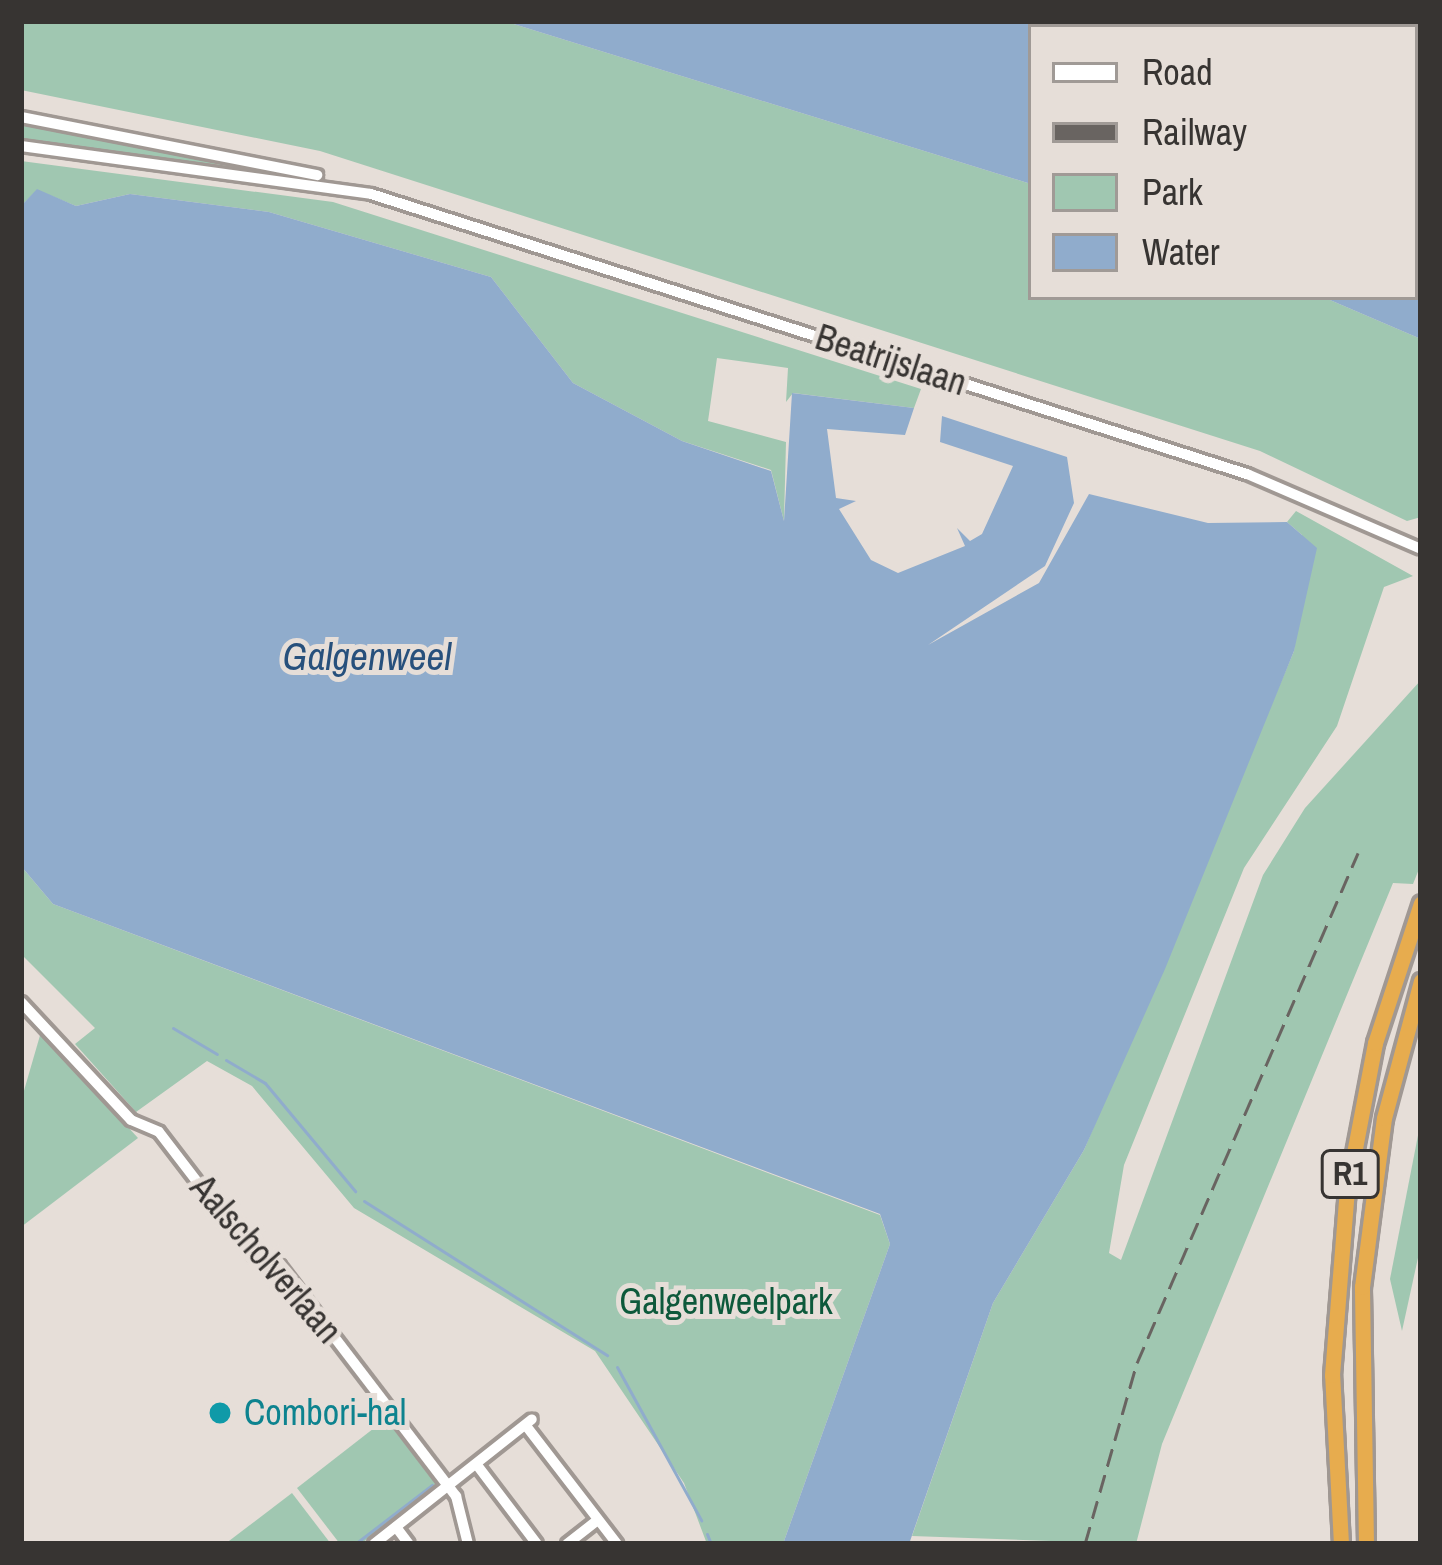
<!DOCTYPE html>
<style>
body{margin:0}
#map{position:relative;width:1442px;height:1565px;overflow:hidden;background:#e6ded8;font-family:"Archivo Narrow",sans-serif}
div>[style]{position:absolute}
.green>*{inset:0;background:#a0c7b1}
.water>*{inset:0;background:#90accc}
.stream>*{height:3px;margin:-1.5px;padding:0 1.5px;transform-origin:1.5px;border-radius:1.5px;background:#90accc}
.roads{filter:drop-shadow(3px 0 #a09893) drop-shadow(-3px 0 #a09893) drop-shadow(0 3px #a09893) drop-shadow(0 -3px #a09893)}
.minor>*{height:10px;margin:-5px;padding:0 5px;transform-origin:5px;border-radius:5px;background:#fff}
.highway>*{height:15px;margin:-7.5px;padding:0 7.5px;transform-origin:7.5px;border-radius:7.5px;background:#e7ac4e}
.rail>*{height:3px;margin-top:-1.5px;transform-origin:0;background:repeating-linear-gradient(90deg,#696461 0 18px,transparent 0 27px)}
.dots>*{width:33px;height:33px;translate:-50% -50%;box-sizing:border-box;border:6px solid #e6ded8;border-radius:50%}
span{translate:-50% -50%;white-space:nowrap;text-align:center;line-height:1.15;-webkit-text-stroke:10px #e6ded8;paint-order:stroke}
.shield-label span{padding:3px 9px;background:#e6ded8;border:3px solid;border-radius:9px;-webkit-text-stroke-width:0}
.shield-label{font-size:33px;color:#373432;font-weight:700}
.street-label{font-size:36px;color:#373432}
.park-label{font-size:36px;color:#0d593b}
.culture-label{font-size:36px;color:#0d838f}
.left{translate:0 -50%;text-align:left}
.water-label{font-size:39px;color:#27507c;font-style:italic}
.frame{position:absolute;inset:0;border:24px solid #373432;pointer-events:none}
.legend{position:absolute;left:1028px;top:24px;width:390px;height:276px;box-sizing:border-box;background:#e6ded8;border:3px solid #a09a96;margin:0;padding:15px 21px;list-style:none;font-size:36px;color:#373432}
.legend li{display:flex;align-items:center;gap:24px;height:60px}
.legend b{width:60px;border:3px solid #a09a96}
</style>
<div id="map">
<div class="green">
<div style="clip-path:polygon(21px 21px,504px 21px,1031px 184px,1031px 297px,1323px 297px,1421px 339px,1421px 517px,1407px 521px,1260px 451px,320px 151px,21px 90px)"></div>
<div style="clip-path:polygon(21px 120px,274px 171px,21px 143px)"></div>
<div style="clip-path:polygon(21px 161px,333px 202px,921px 389px,914px 408px,793px 393px,786px 402px,788px 368px,717px 358px,708px 421px,786px 442px,784px 521px,771px 470px,682px 441px,573px 383px,491px 277px,269px 212px,130px 194px,76px 206px,37px 190px,21px 206px)"></div>
<div style="clip-path:polygon(1296px 511px,1413px 576px,1384px 587px,1337px 726px,1244px 868px,1124px 1165px,1109px 1253px,1121px 1260px,1263px 875px,1305px 808px,1421px 680px,1421px 864px,1413px 884px,1393px 883px,1162px 1444px,1136px 1544px,912px 1536px,993px 1303px,1084px 1150px,1294px 651px,1302px 535px,1287px 522px)"></div>
<div style="clip-path:polygon(21px 866px,53px 904px,880px 1215px,890px 1244px,783px 1544px,707px 1544px,684px 1483px,595px 1351px,354px 1208px,252px 1086px,207px 1061px,136px 1112px,75px 1044px,95px 1028px,21px 954px)"></div>
<div style="clip-path:polygon(41px 1032px,138px 1138px,21px 1227px,21px 1101px)"></div>
<div style="clip-path:polygon(1421px 1120px,1421px 1244px,1402px 1331px,1390px 1279px)"></div>
<div style="clip-path:polygon(387px 1418px,437px 1484px,361px 1544px,340px 1544px,297px 1488px)"></div>
<div style="clip-path:polygon(292px 1493px,331px 1544px,225px 1544px)"></div>
</div>
<div class="water">
<div style="clip-path:polygon(504px 21px,1421px 21px,1421px 339px,1323px 297px,1415px 297px,1415px 27px,1031px 27px,1031px 184px)"></div>
<div style="clip-path:polygon(37px 189px,76px 206px,130px 194px,269px 212px,491px 277px,573px 383px,682px 441px,771px 471px,784px 521px,792px 393px,914px 408px,905px 435px,827px 429px,836px 498px,856px 501px,839px 509px,871px 560px,898px 573px,965px 546px,957px 528px,970px 541px,982px 534px,1013px 466px,940px 442px,942px 416px,1067px 457px,1074px 503px,1045px 566px,928px 645px,1039px 583px,1089px 494px,1208px 523px,1287px 522px,1317px 548px,1294px 651px,1165px 969px,1084px 1150px,993px 1303px,909px 1544px,783px 1544px,890px 1244px,880px 1214px,53px 904px,21px 866px,21px 206px)"></div>
</div>
<div class="stream">
<div style="left:173px;top:1028px;width:51px;rotate:30.6deg"></div>
<div style="left:226px;top:1060px;width:45px;rotate:30.5deg"></div>
<div style="left:265px;top:1083px;width:141px;rotate:50.2deg"></div>
<div style="left:364px;top:1201px;width:288px;rotate:32.4deg"></div>
<div style="left:617px;top:1367px;width:175px;rotate:61.2deg"></div>
<div style="left:707px;top:1534px;width:11px;rotate:68deg"></div>
<div style="left:355px;top:1544px;width:97px;rotate:-37.5deg"></div>
</div>
<div class="roads">
<div class="minor">
<div style="left:21px;top:117px;width:302px;rotate:11.1deg"></div>
<div style="left:21px;top:146px;width:353px;rotate:7.8deg"></div>
<div style="left:371px;top:194px;width:920px;rotate:17.73deg"></div>
<div style="left:1247px;top:474px;width:189px;rotate:23.3deg"></div>
<div style="left:21px;top:1002px;width:161px;rotate:47deg"></div>
<div style="left:131px;top:1120px;width:30px;rotate:23deg"></div>
<div style="left:159px;top:1132px;width:156px;rotate:52.5deg"></div>
<div style="left:254px;top:1256px;width:28px;rotate:21deg"></div>
<div style="left:280px;top:1266px;width:290px;rotate:52.6deg"></div>
<div style="left:456px;top:1496px;width:49px;rotate:76deg"></div>
<div style="left:527px;top:1427px;width:148px;rotate:52.4deg"></div>
<div style="left:477px;top:1465px;width:99px;rotate:52.8deg"></div>
<div style="left:396px;top:1527px;width:21px;rotate:53deg"></div>
<div style="left:374px;top:1544px;width:201px;rotate:-38.3deg"></div>
<div style="left:567px;top:1544px;width:39px;rotate:-38deg"></div>
</div>
<div class="highway">
<div style="left:1341px;top:1544px;width:169px;rotate:-93deg"></div>
<div style="left:1332px;top:1375px;width:186px;rotate:-85.4deg"></div>
<div style="left:1347px;top:1190px;width:150px;rotate:-79.2deg"></div>
<div style="left:1375px;top:1043px;width:147px;rotate:-71.8deg"></div>
<div style="left:1366px;top:1544px;width:257px;rotate:-90.9deg"></div>
<div style="left:1362px;top:1287px;width:170px;rotate:-82.6deg"></div>
<div style="left:1384px;top:1118px;width:142px;rotate:-74.9deg"></div>
</div>
</div>
<div class="rail">
<div style="left:1085px;top:1544px;width:188px;rotate:-74deg"></div>
<div style="left:1137px;top:1363px;width:556px;rotate:-66.57deg"></div>
</div>
<div class="dots">
<div style="left:220px;top:1413px;background:#0f9aa8"></div>
</div>
<div class="shield-label">
<span style="left:1350px;top:1174px">R1</span>
</div>
<div class="street-label">
<span style="left:891px;top:360px;rotate:18deg">Beatrijslaan</span>
<span style="left:266px;top:1259px;rotate:49deg">Aalscholverlaan</span>
</div>
<div class="park-label">
<span style="left:726px;top:1302px">Galgenweelpark</span>
</div>
<div class="culture-label">
<span class="left" style="left:244px;top:1413px">Combori-hal</span>
</div>
<div class="water-label">
<span style="left:367px;top:656px">Galgenweel</span>
</div>
<div class="frame"></div>
<ul class="legend">
<li><b style="height:15px;background:#fff"></b>Road</li>
<li><b style="height:15px;background:#696461"></b>Railway</li>
<li><b style="height:33px;background:#a0c7b1"></b>Park</li>
<li><b style="height:33px;background:#90accc"></b>Water</li>
</ul>
</div>
